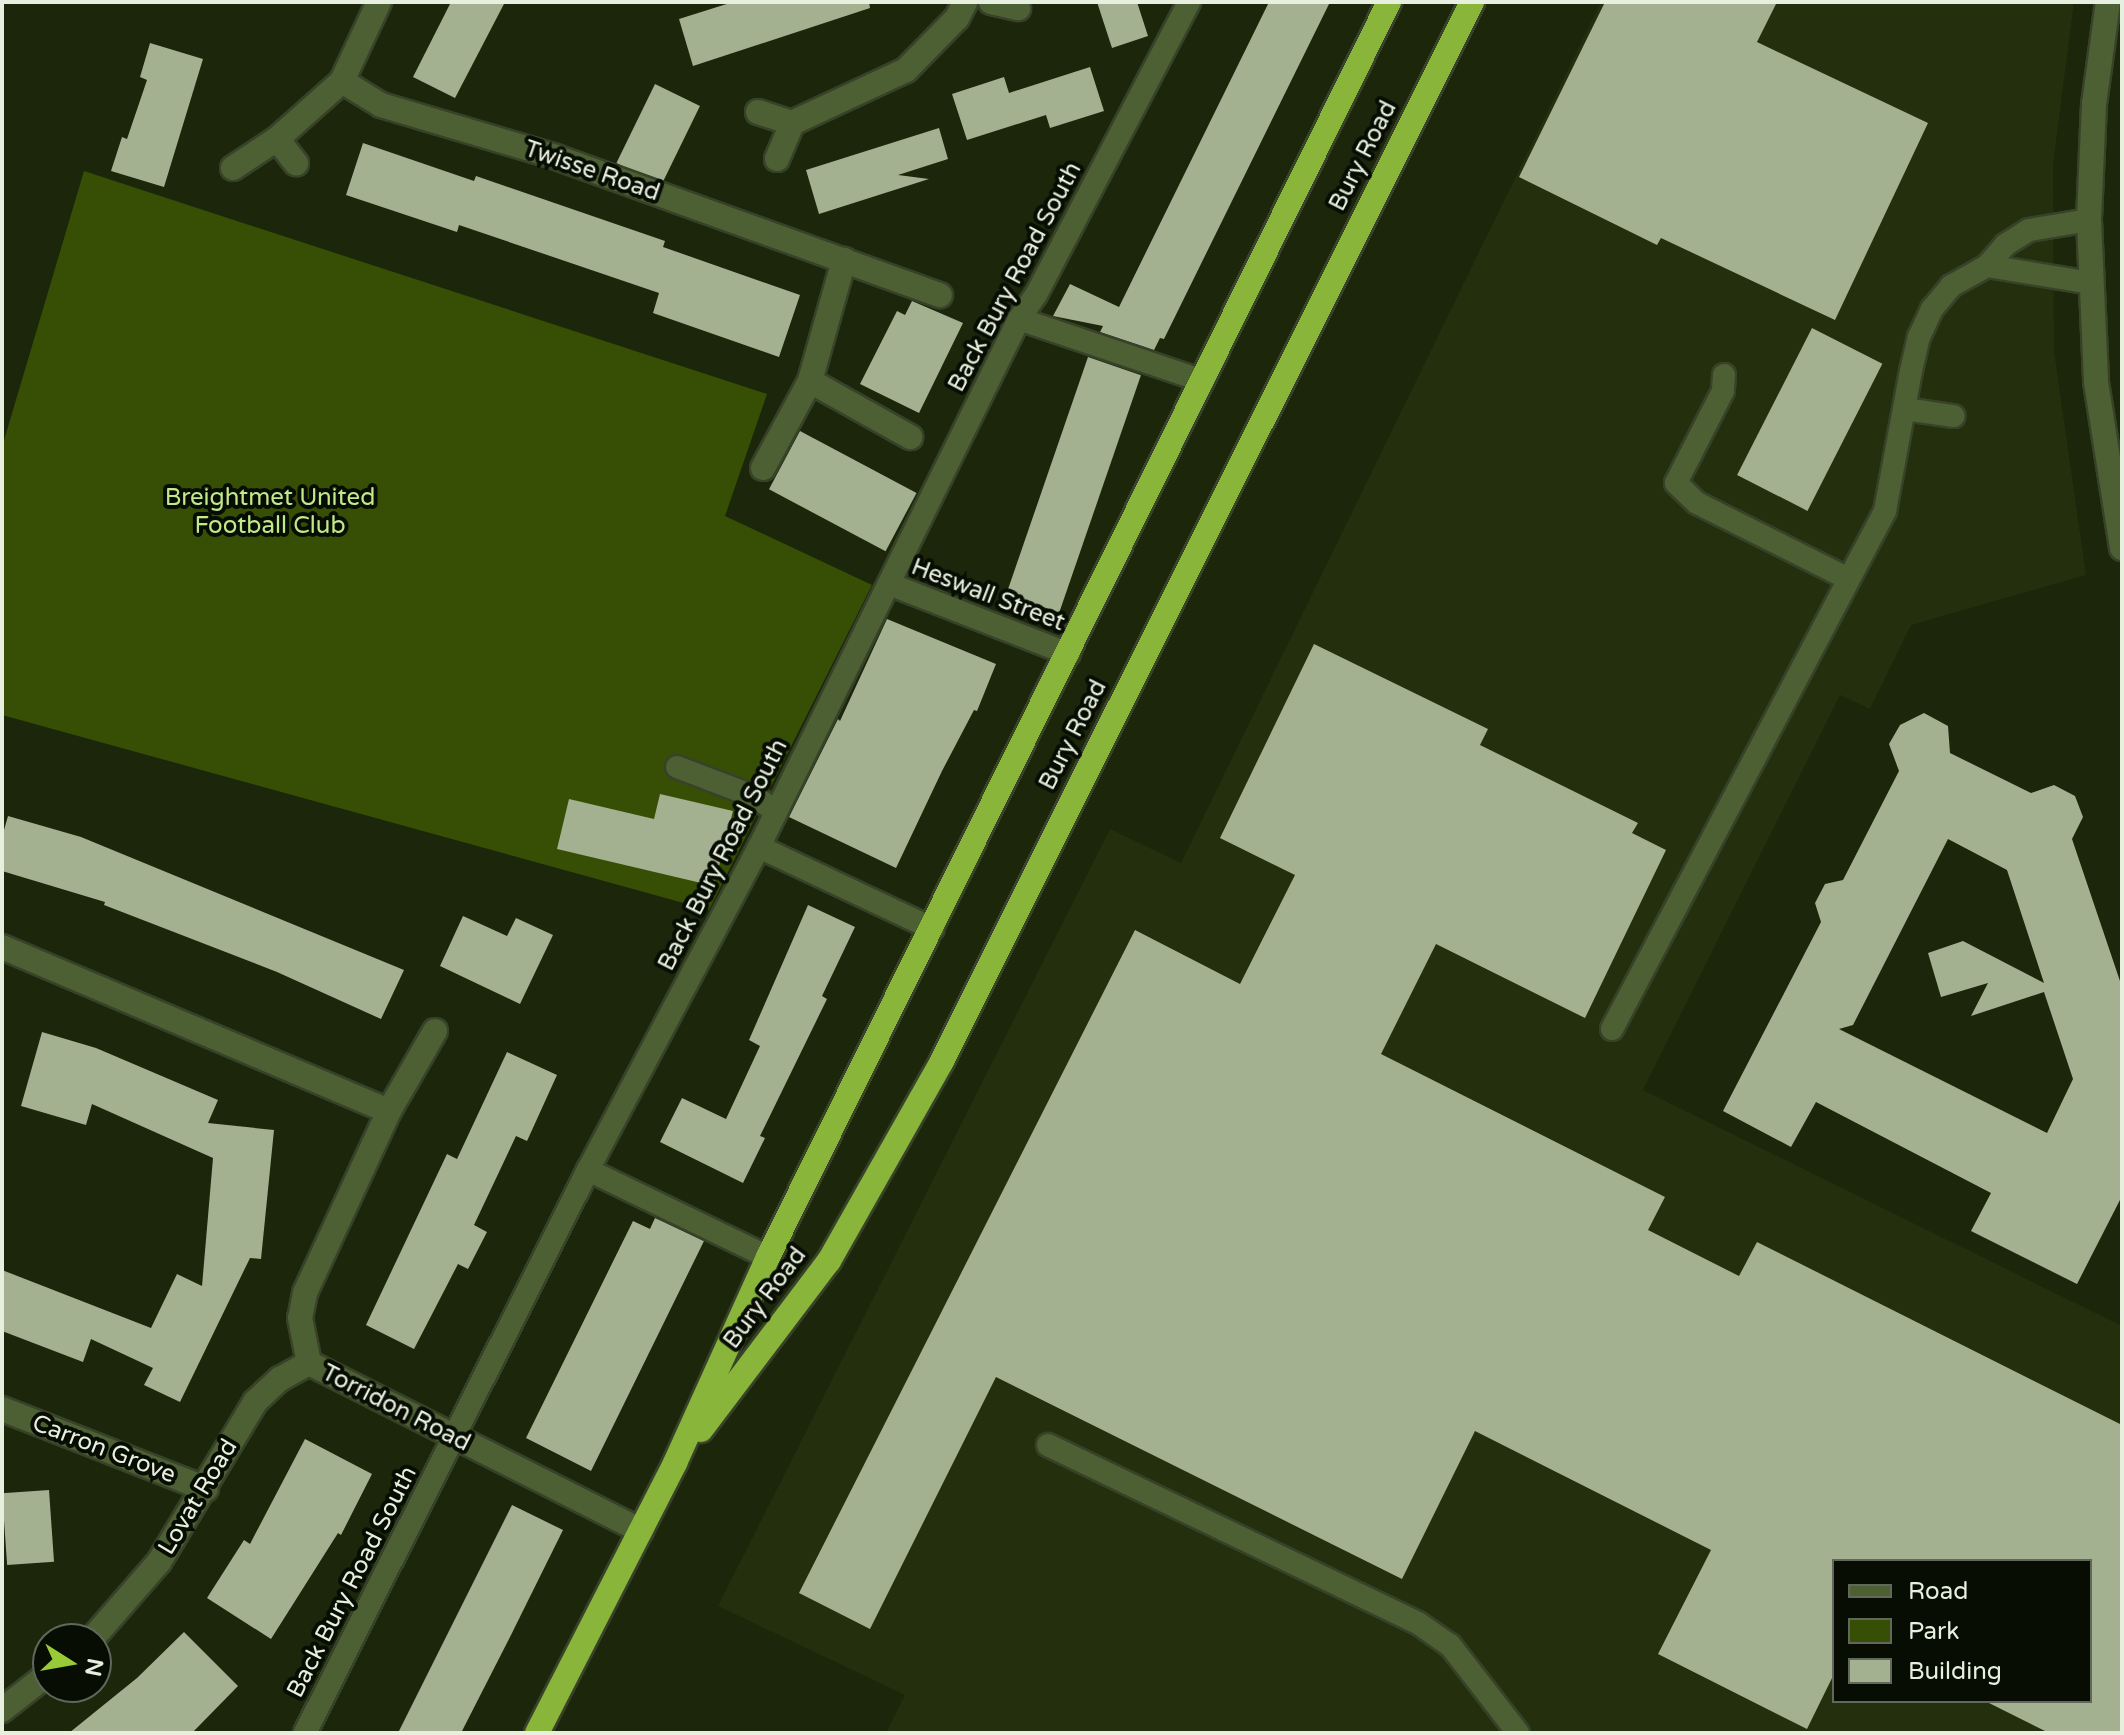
<!DOCTYPE html>
<style>
body{margin:0}
#map{position:relative;width:2124px;height:1735px;overflow:hidden;background:#1b260b;font-family:"Varela Round",sans-serif}
div>[style]{position:absolute}
.built>*{inset:0;background:#232f0d}
.green>*{inset:0;background:#374f05}
.building>*{inset:0;background:#a3b191;transform-origin:0 0}
.roads{filter:drop-shadow(2px 0 #384229) drop-shadow(-2px 0 #384229) drop-shadow(0 2px #384229) drop-shadow(0 -2px #384229)}
.lane>*{height:22px;margin:-11px;padding:0 11px;transform-origin:11px;border-radius:11px;background:#4d6033}
.street>*{height:24px;margin:-12px;padding:0 12px;transform-origin:12px;border-radius:12px;background:#4d6033}
.highway>*{height:24px;margin:-12px;padding:0 12px;transform-origin:12px;border-radius:12px;background:#89b63a}
span{translate:-50% -50%;white-space:nowrap;text-align:center;line-height:1.15;-webkit-text-stroke:8px #080d04;paint-order:stroke}
.street-label{font-size:24px;color:#e7efde}
.park-label{font-size:24px;color:#c1e889}
.frame{position:absolute;inset:0;border:4px solid #e7efde;pointer-events:none}
.legend{position:absolute;left:1832px;top:1559px;width:260px;height:144px;box-sizing:border-box;background:#080d04;border:2px solid #61675b;margin:0;padding:10px 14px;list-style:none;font-size:24px;color:#e7efde}
.legend li{display:flex;align-items:center;gap:16px;height:40px}
.legend b{width:40px;border:2px solid #61675b}
.north{position:absolute;left:32px;top:1623px;width:80px;height:80px;box-sizing:border-box;background:#080d04;border:2px solid #61675b;border-radius:50%;rotate:101deg;font-size:22px;font-weight:700;line-height:32px;text-align:center;color:#e7efde}
.north::after{content:'';display:block;margin:auto;width:28px;height:36px;background:#98cb37;clip-path:polygon(50% 0,100% 100%,50% 72%,0 100%)}
</style>
<div id="map">
<div class="built">
<div style="clip-path:polygon(evenodd,1601px 2px,2074px 2px,2053px 165px,2054px 351px,2086px 575px,1911px 625px,1870px 709px,1840px 695px,1643px 1090px,2122px 1326px,2122px 1733px,886px 1733px,905px 1695px,718px 1606px,1110px 829px,1181px 863px,1601px 2px,1834px 1561px,2090px 1561px,2090px 1701px,1834px 1701px,1834px 1561px)"></div>
</div>
<div class="green">
<div style="clip-path:polygon(84px 171px,767px 394px,725px 516px,872px 585px,709px 910px,2px 715px,2px 447px)"></div>
</div>
<div class="building">
<div style="clip-path:polygon(451px 2px,505px 2px,455px 98px,413px 77px)"></div>
<div style="clip-path:polygon(733px 2px,869px 2px,870px 8px,693px 66px,679px 19px)"></div>
<div style="clip-path:polygon(1097px 2px,1137px 2px,1148px 36px,1112px 48px)"></div>
<div style="clip-path:polygon(1269px 2px,1330px 2px,1164px 339px,1160px 338px,1154px 350px,1100px 332px,1103px 326px,1053px 316px,1070px 284px,1119px 307px)"></div>
<div style="clip-path:polygon(1605px 2px,1777px 2px,1757px 42px,1928px 123px,1835px 320px,1661px 238px,1657px 245px,1519px 177px)"></div>
<div style="clip-path:polygon(150px 43px,203px 59px,164px 187px,111px 171px,122px 137px,127px 139px,147px 80px,140px 77px)"></div>
<div style="clip-path:polygon(1090px 67px,1104px 111px,1050px 128px,1046px 115px,967px 140px,952px 94px,1004px 77px,1009px 93px)"></div>
<div style="left:655px;top:84px;width:50px;height:88px;rotate:26deg"></div>
<div style="clip-path:polygon(939px 128px,948px 159px,898px 175px,929px 179px,819px 214px,806px 170px)"></div>
<div style="clip-path:polygon(363px 143px,474px 181px,476px 176px,665px 241px,663px 247px,800px 295px,779px 357px,653px 313px,659px 293px,459px 225px,457px 232px,346px 195px)"></div>
<div style="clip-path:polygon(912px 301px,963px 323px,919px 413px,860px 384px,897px 311px,905px 315px)"></div>
<div style="left:1812px;top:328px;width:79px;height:165px;rotate:27deg"></div>
<div style="left:1088px;top:357px;width:56px;height:251px;rotate:19deg"></div>
<div style="left:800px;top:431px;width:132px;height:66px;rotate:28deg"></div>
<div style="clip-path:polygon(887px 619px,996px 664px,977px 711px,974px 710px,942px 771px,896px 868px,789px 817px,838px 719px,840px 721px)"></div>
<div style="clip-path:polygon(1314px 644px,1488px 729px,1480px 745px,1638px 823px,1632px 833px,1666px 850px,1585px 1018px,1436px 944px,1381px 1054px,1665px 1197px,1648px 1230px,1739px 1276px,1757px 1242px,2122px 1425px,2122px 1733px,2049px 1733px,1985px 1701px,2090px 1701px,2090px 1561px,1834px 1561px,1834px 1674px,1807px 1729px,1658px 1654px,1711px 1550px,1475px 1431px,1402px 1579px,996px 1377px,870px 1629px,799px 1593px,1135px 930px,1240px 984px,1295px 875px,1220px 838px)"></div>
<div style="clip-path:polygon(evenodd,1924px 713px,1948px 726px,1950px 753px,2031px 793px,2054px 785px,2075px 796px,2083px 817px,2072px 839px,2122px 987px,2122px 1196px,2077px 1284px,1971px 1231px,1991px 1193px,1816px 1102px,1791px 1147px,1723px 1111px,1821px 922px,1815px 903px,1825px 884px,1843px 880px,1899px 771px,1889px 744px,1900px 725px,1924px 713px,1948px 839px,2007px 870px,2044px 983px,1963px 941px,1928px 953px,1941px 997px,1988px 983px,1971px 1016px,2044px 992px,2073px 1079px,2047px 1133px,1839px 1029px,1853px 1025px,1948px 839px)"></div>
<div style="clip-path:polygon(660px 794px,733px 811px,714px 886px,557px 849px,569px 799px,654px 819px)"></div>
<div style="clip-path:polygon(8px 816px,81px 837px,404px 970px,381px 1019px,277px 972px,104px 905px,105px 902px,2px 871px,2px 837px)"></div>
<div style="clip-path:polygon(808px 905px,855px 927px,822px 996px,827px 999px,760px 1136px,765px 1138px,743px 1183px,660px 1142px,682px 1098px,726px 1119px,760px 1046px,749px 1040px)"></div>
<div style="clip-path:polygon(463px 916px,507px 936px,516px 918px,553px 935px,520px 1004px,440px 966px)"></div>
<div style="clip-path:polygon(42px 1032px,96px 1048px,218px 1100px,208px 1123px,274px 1130px,261px 1259px,250px 1258px,180px 1402px,144px 1385px,153px 1368px,91px 1339px,83px 1362px,2px 1331px,2px 1270px,151px 1328px,177px 1274px,202px 1286px,213px 1158px,92px 1104px,86px 1125px,21px 1106px)"></div>
<div style="clip-path:polygon(507px 1052px,557px 1075px,527px 1141px,516px 1136px,474px 1225px,487px 1232px,468px 1269px,458px 1264px,414px 1349px,366px 1325px,447px 1154px,457px 1159px)"></div>
<div style="clip-path:polygon(655px 1218px,704px 1241px,591px 1471px,526px 1438px,633px 1221px,650px 1229px)"></div>
<div style="clip-path:polygon(305px 1439px,372px 1474px,341px 1535px,338px 1533px,271px 1639px,207px 1598px,244px 1540px,250px 1544px)"></div>
<div style="left:49px;top:1490px;width:72px;height:47px;rotate:86deg"></div>
<div style="clip-path:polygon(512px 1505px,563px 1530px,510px 1637px,461px 1733px,398px 1733px)"></div>
<div style="clip-path:polygon(184px 1632px,238px 1686px,192px 1733px,69px 1733px,137px 1678px)"></div>
</div>
<div class="roads">
<div class="lane">
<div style="left:1987px;top:266px;width:105px;rotate:9.3deg"></div>
<div style="left:1019px;top:319px;width:194px;rotate:18.6deg"></div>
<div style="left:1724px;top:375px;width:16px;rotate:94deg"></div>
<div style="left:1723px;top:391px;width:103px;rotate:117.1deg"></div>
<div style="left:1676px;top:483px;width:29px;rotate:44deg"></div>
<div style="left:1697px;top:503px;width:168px;rotate:26.6deg"></div>
<div style="left:1905px;top:409px;width:49px;rotate:8.3deg"></div>
<div style="left:889px;top:584px;width:193px;rotate:21.3deg"></div>
<div style="left:677px;top:767px;width:85px;rotate:20.8deg"></div>
<div style="left:756px;top:797px;width:25px;rotate:37deg"></div>
<div style="left:759px;top:847px;width:192px;rotate:25.2deg"></div>
<div style="left:1612px;top:1029px;width:586px;rotate:-62.21deg"></div>
<div style="left:1885px;top:511px;width:142px;rotate:-79.5deg"></div>
<div style="left:1911px;top:371px;width:35px;rotate:-77deg"></div>
<div style="left:1919px;top:337px;width:31px;rotate:-65deg"></div>
<div style="left:1932px;top:309px;width:30px;rotate:-50deg"></div>
<div style="left:1951px;top:286px;width:41px;rotate:-29.1deg"></div>
<div style="left:1987px;top:266px;width:28px;rotate:-49deg"></div>
<div style="left:2005px;top:245px;width:28px;rotate:-32deg"></div>
<div style="left:2029px;top:230px;width:61px;rotate:-9.5deg"></div>
<div style="left:588px;top:1170px;width:200px;rotate:25.8deg"></div>
<div style="left:1048px;top:1445px;width:411px;rotate:25.7deg"></div>
<div style="left:1418px;top:1623px;width:39px;rotate:35deg"></div>
<div style="left:1450px;top:1645px;width:111px;rotate:52.3deg"></div>
<div style="left:305px;top:1733px;width:630px;rotate:-63.31deg"></div>
<div style="left:588px;top:1170px;width:365px;rotate:-62.1deg"></div>
<div style="left:759px;top:847px;width:589px;rotate:-63.78deg"></div>
<div style="left:1019px;top:319px;width:29px;rotate:-55deg"></div>
<div style="left:1036px;top:295px;width:331px;rotate:-62.4deg"></div>
</div>
<div class="street">
<div style="left:991px;top:2px;width:28px;rotate:13deg"></div>
<div style="left:2108px;top:2px;width:103px;rotate:97.8deg"></div>
<div style="left:2094px;top:104px;width:116px;rotate:92.5deg"></div>
<div style="left:2089px;top:220px;width:162px;rotate:87.5deg"></div>
<div style="left:2096px;top:382px;width:168px;rotate:81.1deg"></div>
<div style="left:342px;top:81px;width:46px;rotate:31.6deg"></div>
<div style="left:381px;top:105px;width:183px;rotate:16.5deg"></div>
<div style="left:556px;top:157px;width:408px;rotate:19.8deg"></div>
<div style="left:758px;top:112px;width:36px;rotate:18deg"></div>
<div style="left:792px;top:123px;width:126px;rotate:-24.9deg"></div>
<div style="left:906px;top:70px;width:73px;rotate:-45.6deg"></div>
<div style="left:957px;top:18px;width:18px;rotate:-63deg"></div>
<div style="left:277px;top:139px;width:31px;rotate:52deg"></div>
<div style="left:777px;top:159px;width:39px;rotate:-67deg"></div>
<div style="left:233px;top:168px;width:53px;rotate:-33.4deg"></div>
<div style="left:277px;top:139px;width:87px;rotate:-41.7deg"></div>
<div style="left:342px;top:81px;width:87px;rotate:-64.9deg"></div>
<div style="left:810px;top:381px;width:115px;rotate:29.2deg"></div>
<div style="left:763px;top:468px;width:99px;rotate:-61.6deg"></div>
<div style="left:810px;top:381px;width:126px;rotate:-74.3deg"></div>
<div style="left:2px;top:947px;width:420px;rotate:23deg"></div>
<div style="left:435px;top:1031px;width:92px;rotate:119.9deg"></div>
<div style="left:389px;top:1111px;width:200px;rotate:114.8deg"></div>
<div style="left:305px;top:1293px;width:25px;rotate:101deg"></div>
<div style="left:300px;top:1318px;width:46px;rotate:78.7deg"></div>
<div style="left:309px;top:1363px;width:372px;rotate:26.8deg"></div>
<div style="left:2px;top:1409px;width:219px;rotate:21.4deg"></div>
<div style="left:92px;top:1639px;width:102px;rotate:-49deg"></div>
<div style="left:159px;top:1562px;width:187px;rotate:-59deg"></div>
<div style="left:255px;top:1402px;width:34px;rotate:-43deg"></div>
<div style="left:280px;top:1379px;width:33px;rotate:-29deg"></div>
<div style="left:2px;top:1710px;width:58px;rotate:-38deg"></div>
</div>
<div class="highway">
<div style="left:701px;top:1430px;width:212px;rotate:-52.9deg"></div>
<div style="left:829px;top:1261px;width:230px;rotate:-60.5deg"></div>
<div style="left:942px;top:1061px;width:1184px;rotate:-63.41deg"></div>
<div style="left:537px;top:1733px;width:303px;rotate:-62.9deg"></div>
<div style="left:675px;top:1463px;width:226px;rotate:-65.7deg"></div>
<div style="left:768px;top:1257px;width:1400px;rotate:-63.67deg"></div>
</div>
</div>
<div class="street-label">
<span style="left:1363px;top:156px;rotate:-63deg">Bury Road</span>
<span style="left:592px;top:171px;rotate:19deg">Twisse Road</span>
<span style="left:1015px;top:277px;rotate:-62deg">Back Bury Road South</span>
<span style="left:988px;top:595px;rotate:21deg">Heswall Street</span>
<span style="left:1073px;top:735px;rotate:-63deg">Bury Road</span>
<span style="left:723px;top:855px;rotate:-63deg">Back Bury Road South</span>
<span style="left:765px;top:1298px;rotate:-53deg">Bury Road</span>
<span style="left:396px;top:1408px;rotate:27deg">Torridon Road</span>
<span style="left:104px;top:1449px;rotate:21deg">Carron Grove</span>
<span style="left:198px;top:1497px;rotate:-59deg">Lovat Road</span>
<span style="left:352px;top:1582px;rotate:-63deg">Back Bury Road South</span>
</div>
<div class="park-label">
<span style="left:270px;top:512px">Breightmet United<br>Football Club</span>
</div>
<div class="frame"></div>
<ul class="legend">
<li><b style="height:10px;background:#4d6033"></b>Road</li>
<li><b style="height:22px;background:#374f05"></b>Park</li>
<li><b style="height:22px;background:#a3b191"></b>Building</li>
</ul>
<div class="north">N</div>
</div>
